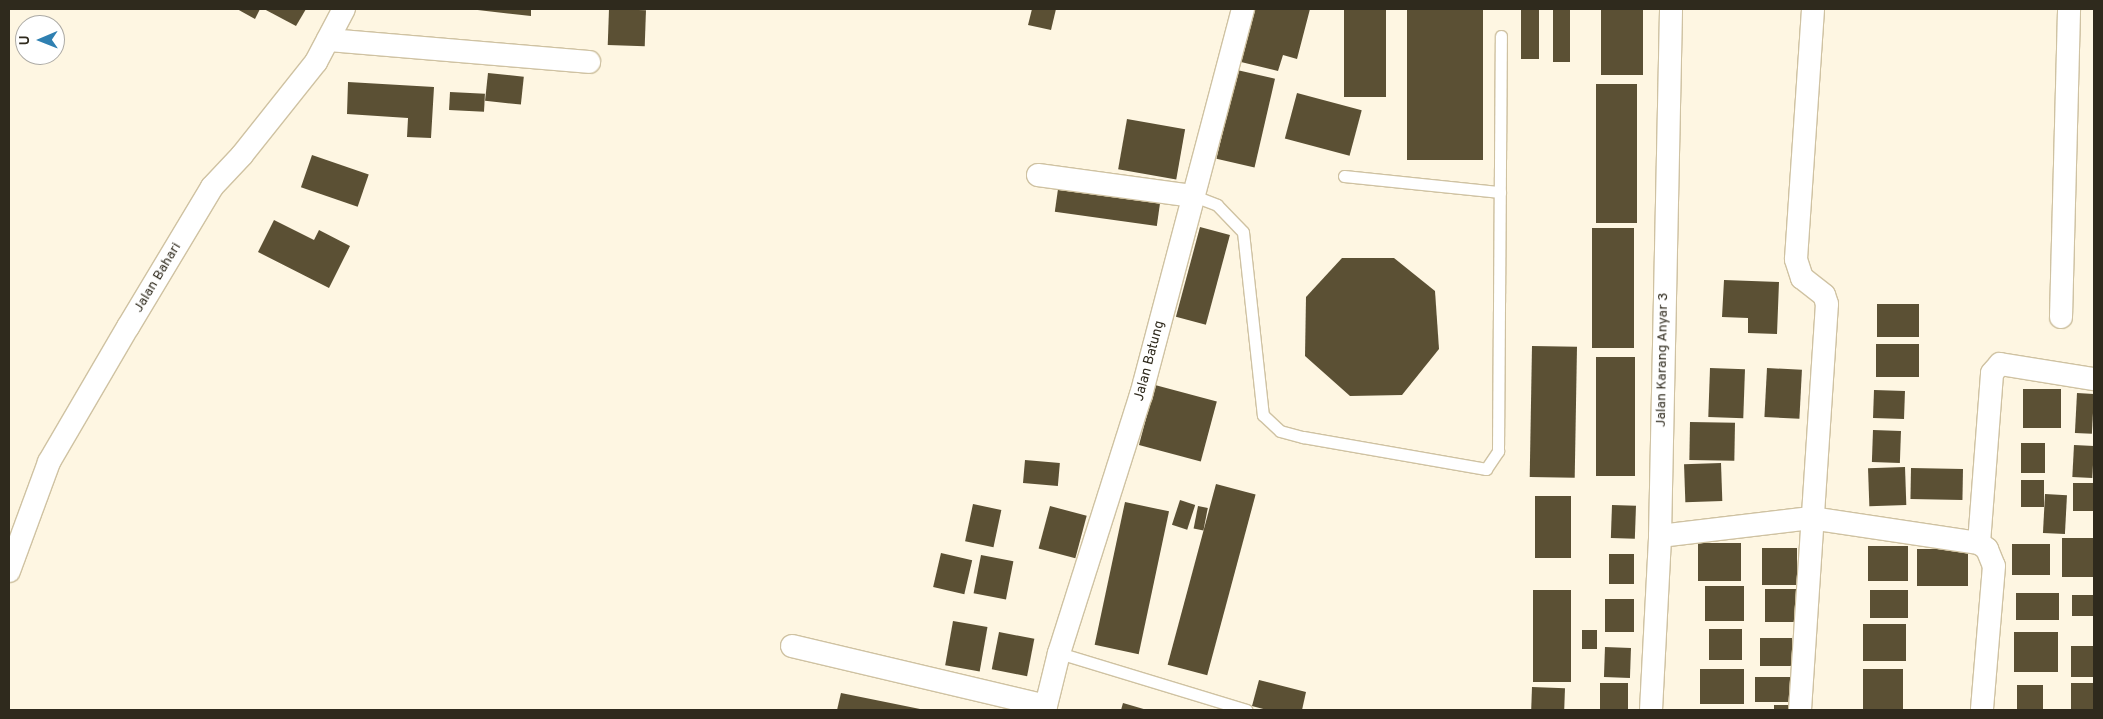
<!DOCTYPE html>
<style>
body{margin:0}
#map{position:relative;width:2103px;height:719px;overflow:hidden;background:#fef6e2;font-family:Overpass,sans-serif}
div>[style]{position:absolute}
.building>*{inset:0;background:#5b5034;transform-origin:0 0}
.roads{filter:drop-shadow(1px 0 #cfc2a2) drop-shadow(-1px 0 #cfc2a2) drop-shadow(0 1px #cfc2a2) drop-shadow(0 -1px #cfc2a2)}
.service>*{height:11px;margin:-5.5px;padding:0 5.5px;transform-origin:5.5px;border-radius:5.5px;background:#fff}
.minor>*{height:22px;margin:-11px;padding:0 11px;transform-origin:11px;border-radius:11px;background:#fff}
span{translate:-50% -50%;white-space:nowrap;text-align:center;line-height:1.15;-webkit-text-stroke:5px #fff;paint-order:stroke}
.street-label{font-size:14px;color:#2f2a1d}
.frame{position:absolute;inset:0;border:10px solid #2f2a1d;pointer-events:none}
.north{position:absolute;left:15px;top:15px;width:50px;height:50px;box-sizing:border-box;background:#fff;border:1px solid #acaaa5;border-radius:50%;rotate:269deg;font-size:14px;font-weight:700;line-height:20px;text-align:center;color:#2f2a1d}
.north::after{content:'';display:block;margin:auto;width:18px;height:22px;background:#2f80b1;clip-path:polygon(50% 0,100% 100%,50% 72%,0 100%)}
</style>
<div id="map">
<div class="building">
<div style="clip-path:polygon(237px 9px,260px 9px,255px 19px)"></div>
<div style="clip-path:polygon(264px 9px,306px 9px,296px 26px)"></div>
<div style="clip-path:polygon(469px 9px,531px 9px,531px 16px)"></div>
<div style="left:609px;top:9px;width:37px;height:36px;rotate:2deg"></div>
<div style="clip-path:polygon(1032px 9px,1056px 9px,1051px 30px,1028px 25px)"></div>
<div style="clip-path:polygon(1255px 9px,1310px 9px,1297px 59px,1283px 55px,1278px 71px,1241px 62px)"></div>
<div style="left:1344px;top:9px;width:42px;height:88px"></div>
<div style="left:1407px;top:9px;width:76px;height:151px"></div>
<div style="left:1521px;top:9px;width:18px;height:50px"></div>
<div style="left:1553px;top:9px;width:17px;height:53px"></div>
<div style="left:1601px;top:9px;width:42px;height:66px"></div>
<div style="left:1237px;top:70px;width:39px;height:91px;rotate:13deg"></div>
<div style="left:488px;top:73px;width:36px;height:28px;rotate:6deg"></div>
<div style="clip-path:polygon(348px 82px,434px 87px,431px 138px,407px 137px,408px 118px,347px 114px)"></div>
<div style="left:1596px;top:84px;width:41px;height:139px"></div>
<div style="left:450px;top:92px;width:35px;height:18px;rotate:3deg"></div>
<div style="left:1297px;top:93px;width:67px;height:47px;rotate:15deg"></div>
<div style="left:1127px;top:119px;width:59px;height:51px;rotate:10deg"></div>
<div style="left:312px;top:155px;width:60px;height:34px;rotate:19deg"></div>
<div style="left:1059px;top:182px;width:103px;height:30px;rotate:8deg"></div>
<div style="clip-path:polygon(274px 220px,314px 240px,319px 230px,350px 246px,329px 288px,258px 252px)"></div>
<div style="left:1200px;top:227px;width:31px;height:93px;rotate:15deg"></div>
<div style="left:1592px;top:228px;width:42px;height:120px"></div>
<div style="clip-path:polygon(1342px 258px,1394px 258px,1435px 291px,1439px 349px,1402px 395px,1350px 396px,1305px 356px,1306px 297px)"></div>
<div style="clip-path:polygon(1724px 280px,1779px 282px,1777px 334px,1748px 333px,1748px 318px,1722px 317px)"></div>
<div style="left:1877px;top:304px;width:42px;height:33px"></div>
<div style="left:1876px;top:344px;width:43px;height:33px"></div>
<div style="left:1532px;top:346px;width:45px;height:131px;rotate:1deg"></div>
<div style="left:1635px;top:357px;width:119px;height:39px;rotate:90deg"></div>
<div style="left:1710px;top:368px;width:35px;height:49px;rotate:2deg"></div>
<div style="left:1767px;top:368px;width:35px;height:49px;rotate:3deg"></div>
<div style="left:1155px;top:385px;width:64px;height:62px;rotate:15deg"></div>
<div style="left:2023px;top:389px;width:38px;height:39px"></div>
<div style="left:1874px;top:390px;width:31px;height:28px;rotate:2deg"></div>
<div style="left:2077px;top:393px;width:17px;height:40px;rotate:3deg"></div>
<div style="left:1690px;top:422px;width:45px;height:38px;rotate:1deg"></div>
<div style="left:1873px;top:430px;width:28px;height:32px;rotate:2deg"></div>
<div style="left:2021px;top:443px;width:24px;height:30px"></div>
<div style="left:2074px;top:445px;width:20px;height:32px;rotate:3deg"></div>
<div style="left:1025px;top:460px;width:35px;height:23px;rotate:5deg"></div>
<div style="left:1721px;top:463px;width:38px;height:37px;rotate:88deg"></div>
<div style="left:1905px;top:467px;width:38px;height:37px;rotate:88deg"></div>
<div style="left:1911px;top:468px;width:52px;height:31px;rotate:1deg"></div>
<div style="left:2021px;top:480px;width:23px;height:27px"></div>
<div style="left:2073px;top:483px;width:21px;height:28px"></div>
<div style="left:1216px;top:484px;width:41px;height:187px;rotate:15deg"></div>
<div style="left:2045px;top:494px;width:22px;height:39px;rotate:3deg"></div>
<div style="left:1535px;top:496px;width:36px;height:62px"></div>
<div style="left:1180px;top:500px;width:16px;height:26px;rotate:18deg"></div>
<div style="left:1125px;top:502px;width:45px;height:146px;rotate:12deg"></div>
<div style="left:973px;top:504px;width:29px;height:38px;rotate:12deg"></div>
<div style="left:1612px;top:505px;width:24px;height:33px;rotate:2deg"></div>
<div style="left:1050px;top:506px;width:38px;height:44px;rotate:15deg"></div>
<div style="left:1198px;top:506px;width:10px;height:23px;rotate:11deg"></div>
<div style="left:2062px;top:538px;width:32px;height:39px"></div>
<div style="left:1741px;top:543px;width:38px;height:43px;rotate:90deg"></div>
<div style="left:2012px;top:544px;width:38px;height:31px"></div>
<div style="left:1868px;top:546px;width:40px;height:35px"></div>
<div style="left:1762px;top:548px;width:35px;height:37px"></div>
<div style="left:1917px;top:549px;width:51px;height:37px"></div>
<div style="left:941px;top:553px;width:32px;height:35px;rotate:13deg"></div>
<div style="left:1609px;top:554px;width:25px;height:30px"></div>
<div style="left:981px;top:555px;width:33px;height:39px;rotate:11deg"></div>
<div style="left:1705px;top:586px;width:39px;height:35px"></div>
<div style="left:1765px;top:589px;width:31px;height:33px"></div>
<div style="left:1533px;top:590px;width:38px;height:92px"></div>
<div style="left:1870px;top:590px;width:38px;height:28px"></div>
<div style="left:2016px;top:593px;width:43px;height:27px"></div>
<div style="left:2072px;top:595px;width:22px;height:21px"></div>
<div style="left:1605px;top:599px;width:29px;height:33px"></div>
<div style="left:953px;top:621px;width:35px;height:45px;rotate:10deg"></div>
<div style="left:1863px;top:624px;width:43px;height:37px"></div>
<div style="left:1709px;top:629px;width:33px;height:31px"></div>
<div style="left:1582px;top:630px;width:15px;height:19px"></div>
<div style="left:999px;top:632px;width:36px;height:38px;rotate:11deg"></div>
<div style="left:2058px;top:632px;width:40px;height:44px;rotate:90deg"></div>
<div style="left:1792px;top:638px;width:28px;height:32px;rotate:90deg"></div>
<div style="left:2071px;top:646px;width:23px;height:31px"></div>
<div style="left:1605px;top:647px;width:26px;height:30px;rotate:2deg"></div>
<div style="left:1700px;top:669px;width:44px;height:35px"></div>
<div style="left:1863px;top:669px;width:40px;height:41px"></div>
<div style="left:1793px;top:677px;width:25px;height:38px;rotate:90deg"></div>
<div style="clip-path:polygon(1259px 680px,1306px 692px,1302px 710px,1267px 710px,1252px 706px)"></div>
<div style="left:1600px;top:683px;width:28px;height:27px"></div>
<div style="left:2094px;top:683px;width:27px;height:23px;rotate:90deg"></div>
<div style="left:2017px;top:685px;width:26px;height:25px"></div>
<div style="left:1532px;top:687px;width:33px;height:23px;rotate:2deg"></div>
<div style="clip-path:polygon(841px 693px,920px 709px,920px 710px,837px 710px)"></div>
<div style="clip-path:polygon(1123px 703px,1147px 710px,1121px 710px)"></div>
<div style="left:1774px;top:705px;width:21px;height:5px"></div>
</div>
<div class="roads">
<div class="service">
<div style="left:1344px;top:176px;width:157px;rotate:5.9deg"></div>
<div style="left:1194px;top:196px;width:25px;rotate:21deg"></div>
<div style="left:1217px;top:205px;width:37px;rotate:46deg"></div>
<div style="left:1243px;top:232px;width:184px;rotate:83.8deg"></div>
<div style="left:1263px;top:415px;width:23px;rotate:43deg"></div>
<div style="left:1280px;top:431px;width:24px;rotate:15deg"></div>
<div style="left:1303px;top:437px;width:186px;rotate:9.9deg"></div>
<div style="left:1486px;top:469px;width:22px;rotate:-56deg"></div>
<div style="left:1498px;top:451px;width:415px;rotate:-89.6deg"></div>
<div style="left:1059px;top:653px;width:196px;rotate:16.9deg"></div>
</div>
<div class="minor">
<div style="left:328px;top:40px;width:262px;rotate:4.8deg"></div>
<div style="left:1038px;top:175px;width:157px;rotate:7.7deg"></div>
<div style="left:2061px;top:317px;width:308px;rotate:-88.5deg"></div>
<div style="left:1660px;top:536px;width:152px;rotate:-6.8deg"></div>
<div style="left:1811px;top:518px;width:170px;rotate:8.5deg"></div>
<div style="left:1979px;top:543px;width:10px;rotate:37deg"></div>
<div style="left:1987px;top:549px;width:18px;rotate:68deg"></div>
<div style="left:1994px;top:566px;width:144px;rotate:94.8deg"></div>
<div style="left:1979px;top:543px;width:170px;rotate:-85.6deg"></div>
<div style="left:1992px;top:373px;width:12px;rotate:-48deg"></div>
<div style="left:2000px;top:364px;width:95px;rotate:9.1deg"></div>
<div style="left:9px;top:571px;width:116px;rotate:-69.8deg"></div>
<div style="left:49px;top:462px;width:156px;rotate:-59.7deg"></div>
<div style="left:128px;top:327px;width:163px;rotate:-59deg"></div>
<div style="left:212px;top:187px;width:44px;rotate:-46.8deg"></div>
<div style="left:242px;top:155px;width:119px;rotate:-51.5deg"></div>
<div style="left:316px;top:62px;width:60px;rotate:-62.2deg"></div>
<div style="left:792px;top:646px;width:261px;rotate:13.3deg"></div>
<div style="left:1045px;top:710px;width:59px;rotate:-76.2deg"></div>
<div style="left:1059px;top:653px;width:271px;rotate:-72.4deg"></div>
<div style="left:1141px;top:395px;width:399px;rotate:-75.2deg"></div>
<div style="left:1651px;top:710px;width:174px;rotate:-87deg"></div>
<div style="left:1660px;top:536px;width:527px;rotate:-88.8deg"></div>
<div style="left:1800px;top:710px;width:407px;rotate:-86.2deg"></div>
<div style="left:1827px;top:304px;width:9px;rotate:-108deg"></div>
<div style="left:1824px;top:295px;width:28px;rotate:-142deg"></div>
<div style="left:1802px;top:278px;width:20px;rotate:-108deg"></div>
<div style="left:1796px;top:259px;width:251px;rotate:-86.1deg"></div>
</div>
</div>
<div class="street-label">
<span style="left:158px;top:278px;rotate:-59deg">Jalan Bahari</span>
<span style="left:1663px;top:360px;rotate:-89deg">Jalan Karang Anyar 3</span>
<span style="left:1150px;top:361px;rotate:-75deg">Jalan Batung</span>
</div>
<div class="frame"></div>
<div class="north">U</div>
</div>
